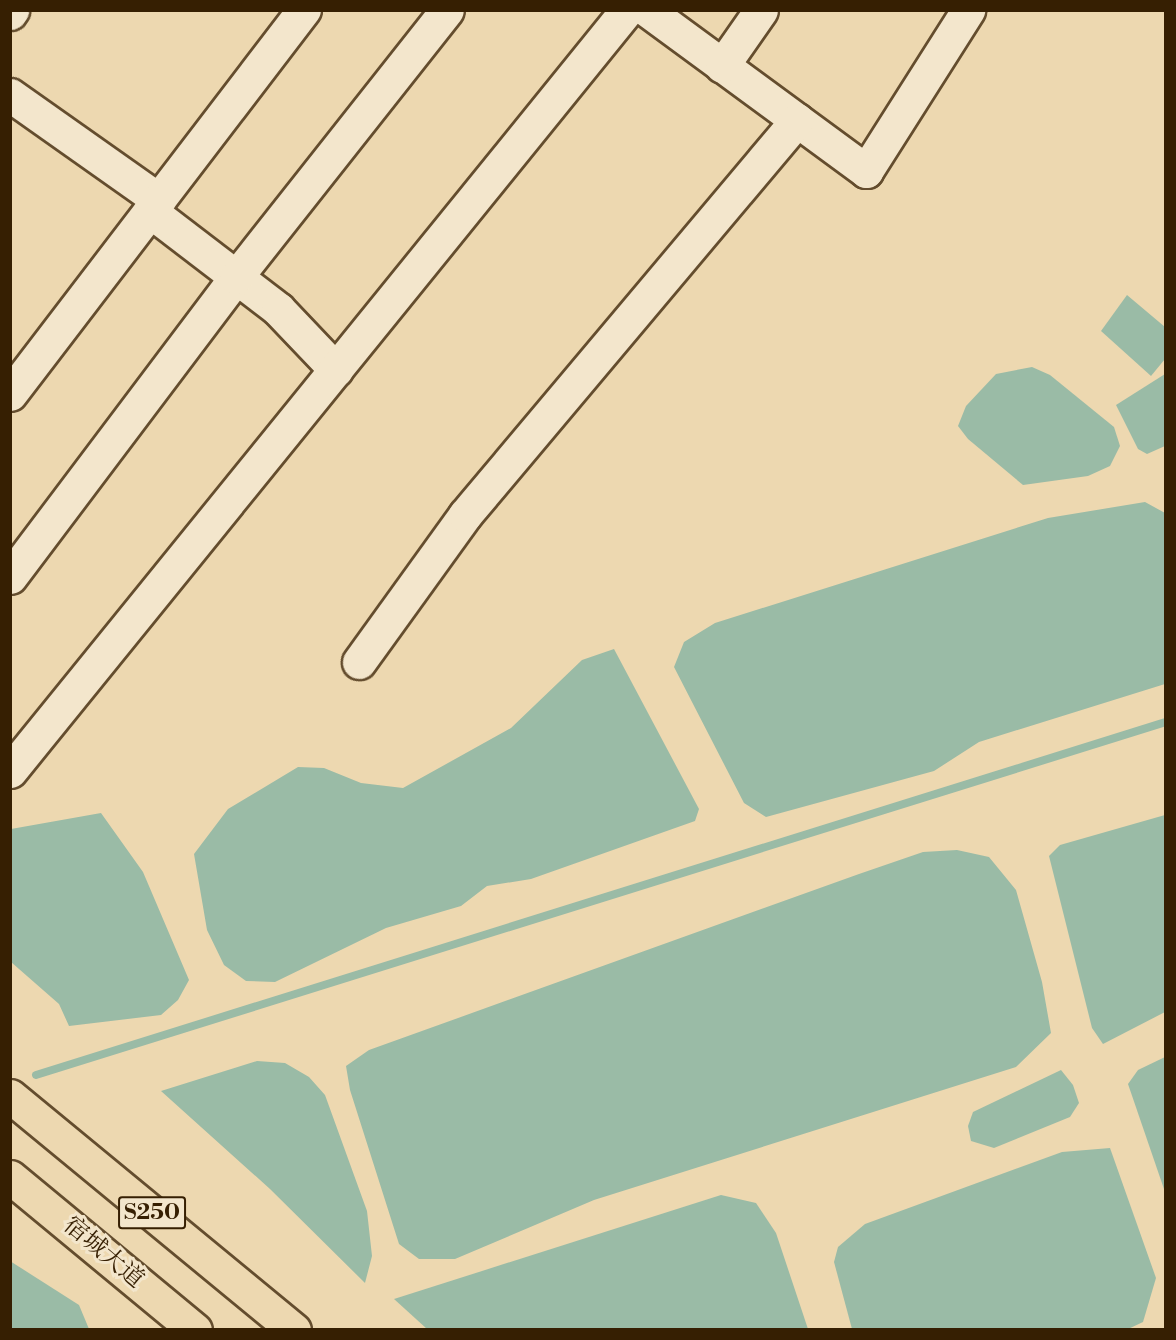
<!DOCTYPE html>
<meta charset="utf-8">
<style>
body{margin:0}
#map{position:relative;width:1176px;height:1340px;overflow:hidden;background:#edd8b0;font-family:"Libre Bodoni","Noto Serif SC",serif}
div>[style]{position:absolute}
.water>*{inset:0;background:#9abba6}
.stream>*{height:8px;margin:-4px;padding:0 4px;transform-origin:4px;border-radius:4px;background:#9abba6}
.roads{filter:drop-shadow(2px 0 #644d2e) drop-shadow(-2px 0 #644d2e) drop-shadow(0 2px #644d2e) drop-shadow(0 -2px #644d2e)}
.minor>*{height:33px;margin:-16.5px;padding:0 16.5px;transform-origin:16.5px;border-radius:16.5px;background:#f3e6cc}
.major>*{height:33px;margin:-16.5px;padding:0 16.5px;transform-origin:16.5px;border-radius:16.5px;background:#edd8b0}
span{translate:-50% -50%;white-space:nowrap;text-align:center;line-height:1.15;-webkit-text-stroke:6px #f3e6cc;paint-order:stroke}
.shield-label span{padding:2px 4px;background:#f3e6cc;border:2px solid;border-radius:4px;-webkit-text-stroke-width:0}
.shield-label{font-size:22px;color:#361f02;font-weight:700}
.street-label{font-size:24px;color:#361f02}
.frame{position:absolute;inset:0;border:12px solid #361f02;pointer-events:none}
</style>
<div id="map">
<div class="water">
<div style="clip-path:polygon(1127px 295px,1165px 327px,1165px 359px,1151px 376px,1101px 331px)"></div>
<div style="clip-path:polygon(1032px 367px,1050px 375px,1114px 427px,1120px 446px,1110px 466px,1088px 476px,1023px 485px,968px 439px,958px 426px,966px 406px,996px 374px)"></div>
<div style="clip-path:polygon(1165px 374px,1165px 446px,1147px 454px,1138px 449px,1116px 405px)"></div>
<div style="clip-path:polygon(1145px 502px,1165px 513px,1165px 684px,979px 742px,934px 771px,766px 817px,744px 803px,674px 667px,684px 642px,715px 623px,1048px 518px)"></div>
<div style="clip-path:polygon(614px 649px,699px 809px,695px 821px,531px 879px,487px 886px,461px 906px,386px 928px,275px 982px,246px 981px,224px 965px,207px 930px,194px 854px,228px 809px,298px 767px,324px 768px,361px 783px,403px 788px,511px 728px,582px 660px)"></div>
<div style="clip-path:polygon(101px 813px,143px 872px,189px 980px,178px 1000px,161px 1015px,69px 1026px,59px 1004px,11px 962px,11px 829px)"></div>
<div style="clip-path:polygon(1165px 815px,1165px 1012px,1103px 1044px,1092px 1028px,1049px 856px,1060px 845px)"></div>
<div style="clip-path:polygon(957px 850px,989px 857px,1016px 890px,1042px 982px,1051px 1033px,1016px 1067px,594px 1200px,455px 1259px,419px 1259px,399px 1244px,350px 1090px,346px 1066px,369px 1050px,859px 874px,923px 852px)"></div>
<div style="clip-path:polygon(1165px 1057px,1165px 1192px,1128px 1084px,1138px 1070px)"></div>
<div style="clip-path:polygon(257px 1061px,285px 1063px,309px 1077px,325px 1095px,367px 1211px,372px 1256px,365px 1283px,270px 1189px,161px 1091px)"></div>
<div style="clip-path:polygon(1061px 1070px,1073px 1085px,1079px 1103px,1070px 1117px,994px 1148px,971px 1141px,968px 1126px,973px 1112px)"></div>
<div style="clip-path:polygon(1110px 1148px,1156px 1278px,1143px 1322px,1126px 1330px,852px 1329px,834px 1262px,838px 1247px,865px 1224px,1062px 1152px)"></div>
<div style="clip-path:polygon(721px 1195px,756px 1203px,776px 1233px,808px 1329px,427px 1329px,394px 1299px)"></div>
<div style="clip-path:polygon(10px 1261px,79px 1305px,89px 1329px,11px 1329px)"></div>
</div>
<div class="stream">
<div style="left:36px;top:1075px;width:1184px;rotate:-17.35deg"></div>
</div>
<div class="roads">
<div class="minor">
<div style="left:647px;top:10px;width:272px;rotate:36.3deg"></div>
<div style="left:866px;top:171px;width:191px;rotate:-57.6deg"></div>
<div style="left:10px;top:13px;width:4px;rotate:-56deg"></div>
<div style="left:722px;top:66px;width:68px;rotate:-55.1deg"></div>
<div style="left:10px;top:95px;width:182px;rotate:35.2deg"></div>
<div style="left:150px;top:211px;width:161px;rotate:37.4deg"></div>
<div style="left:278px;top:309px;width:84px;rotate:46.4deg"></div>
<div style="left:10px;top:394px;width:484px;rotate:-52.6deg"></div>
<div style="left:10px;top:577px;width:376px;rotate:-53deg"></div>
<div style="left:236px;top:277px;width:340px;rotate:-51.7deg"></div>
<div style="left:359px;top:662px;width:181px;rotate:-54.2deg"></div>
<div style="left:465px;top:515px;width:516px;rotate:-49.95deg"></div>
<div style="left:10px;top:771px;width:980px;rotate:-50.97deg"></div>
</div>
<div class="major">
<div style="left:10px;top:1096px;width:368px;rotate:39.5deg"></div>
<div style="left:10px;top:1177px;width:240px;rotate:39.6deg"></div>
</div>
</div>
<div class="shield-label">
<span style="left:152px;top:1213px">S250</span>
</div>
<div class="street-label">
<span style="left:103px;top:1253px;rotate:40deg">宿城大道</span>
</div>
<div class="frame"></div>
</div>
